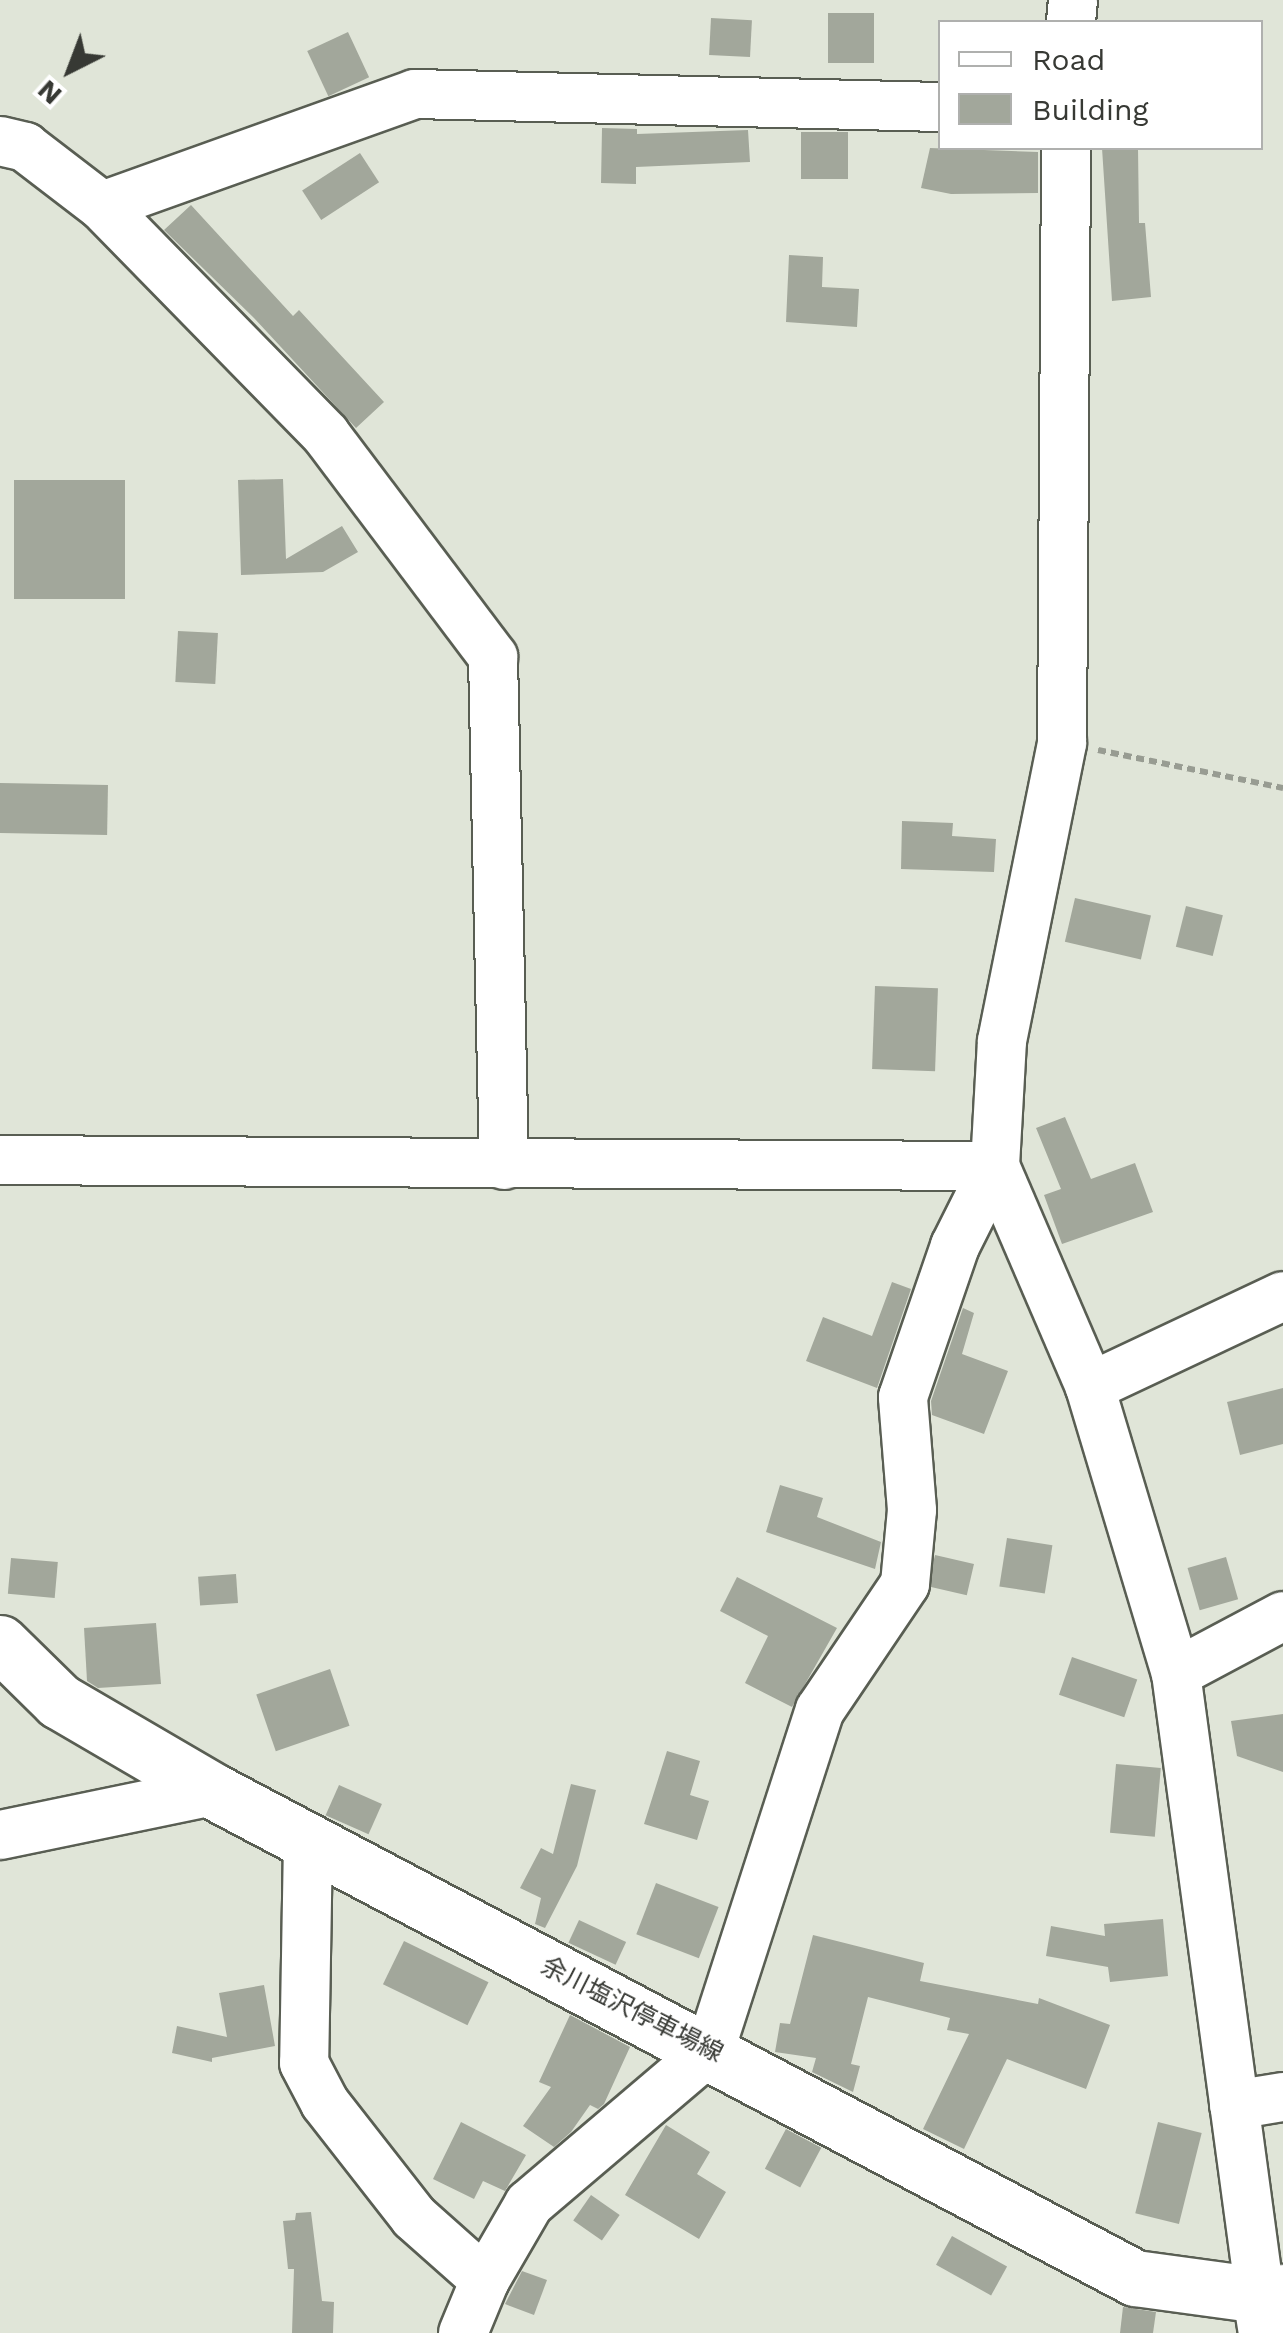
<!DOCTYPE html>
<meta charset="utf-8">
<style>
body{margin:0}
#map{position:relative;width:1283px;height:2333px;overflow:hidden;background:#e0e5d8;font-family:"Work Sans","Noto Sans JP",sans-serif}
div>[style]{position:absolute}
.building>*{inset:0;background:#a2a79b;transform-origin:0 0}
.path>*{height:6px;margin-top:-3px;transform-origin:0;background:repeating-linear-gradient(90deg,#989c92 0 8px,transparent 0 13px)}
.roads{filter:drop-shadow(2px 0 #595e53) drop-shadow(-2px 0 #595e53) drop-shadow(0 2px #595e53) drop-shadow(0 -2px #595e53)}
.minor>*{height:48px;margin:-24px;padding:0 24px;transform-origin:24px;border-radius:24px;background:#fff}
.major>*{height:55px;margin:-27.5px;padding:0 27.5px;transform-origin:27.5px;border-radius:27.5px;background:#fff}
span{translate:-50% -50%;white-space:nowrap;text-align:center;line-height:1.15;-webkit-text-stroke:10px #fff;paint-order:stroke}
.street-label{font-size:25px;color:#373934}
.legend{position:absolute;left:938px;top:20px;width:325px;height:130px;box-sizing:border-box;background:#fff;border:2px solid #afb0ae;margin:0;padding:12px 18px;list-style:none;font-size:30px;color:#373934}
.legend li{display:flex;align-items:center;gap:20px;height:50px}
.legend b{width:50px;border:2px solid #afb0ae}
.north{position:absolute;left:20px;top:20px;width:100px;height:100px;-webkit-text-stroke:8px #fff;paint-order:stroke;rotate:222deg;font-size:28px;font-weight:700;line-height:40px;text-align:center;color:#373934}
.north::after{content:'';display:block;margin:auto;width:35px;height:45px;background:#373934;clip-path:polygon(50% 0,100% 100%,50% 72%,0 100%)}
</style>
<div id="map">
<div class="building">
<div style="left:828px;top:13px;width:46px;height:50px"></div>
<div style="left:711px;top:18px;width:41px;height:37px;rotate:3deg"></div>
<div style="left:348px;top:32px;width:50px;height:45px;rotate:65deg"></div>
<div style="clip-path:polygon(602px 128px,637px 129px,637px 134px,748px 130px,750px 162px,636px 167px,636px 184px,601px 183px)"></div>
<div style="left:801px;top:132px;width:47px;height:47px"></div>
<div style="clip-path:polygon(930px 148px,1038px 152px,1038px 193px,951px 194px,921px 188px)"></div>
<div style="clip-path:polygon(1102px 148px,1138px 148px,1139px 223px,1145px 223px,1151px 297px,1112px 301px)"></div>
<div style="left:360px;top:153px;width:35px;height:69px;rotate:57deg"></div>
<div style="clip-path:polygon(191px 205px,293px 316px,299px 310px,384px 402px,356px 428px,254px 318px,164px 230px)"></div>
<div style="clip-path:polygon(789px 255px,823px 257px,822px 287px,859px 289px,857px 327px,786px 322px)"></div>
<div style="clip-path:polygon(283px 479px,286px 559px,342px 526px,358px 552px,323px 572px,241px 575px,238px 480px)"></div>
<div style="left:125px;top:480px;width:119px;height:111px;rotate:90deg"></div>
<div style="left:178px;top:631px;width:40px;height:51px;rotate:3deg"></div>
<div style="left:0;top:783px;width:108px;height:50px;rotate:1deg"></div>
<div style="clip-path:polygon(902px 821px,953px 823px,952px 836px,996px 839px,994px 872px,901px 869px)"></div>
<div style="left:1075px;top:898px;width:78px;height:45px;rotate:13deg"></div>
<div style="left:1186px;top:906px;width:38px;height:42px;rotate:14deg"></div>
<div style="left:875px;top:986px;width:63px;height:83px;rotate:2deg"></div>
<div style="clip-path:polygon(1065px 1117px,1091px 1179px,1135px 1163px,1153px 1212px,1062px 1244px,1044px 1195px,1061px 1189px,1036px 1128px)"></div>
<div style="clip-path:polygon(892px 1282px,911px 1289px,877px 1388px,806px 1361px,823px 1317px,872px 1336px)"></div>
<div style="clip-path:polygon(963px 1308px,974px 1313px,962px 1354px,1008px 1371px,984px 1434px,932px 1415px,931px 1401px)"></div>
<div style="clip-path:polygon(1283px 1388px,1283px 1444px,1240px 1455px,1227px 1402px)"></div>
<div style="clip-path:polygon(780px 1485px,823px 1498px,817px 1517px,881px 1542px,875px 1569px,766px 1532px)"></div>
<div style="left:1007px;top:1538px;width:46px;height:49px;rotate:9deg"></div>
<div style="left:935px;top:1555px;width:40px;height:32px;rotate:13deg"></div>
<div style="left:1226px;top:1557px;width:44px;height:40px;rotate:74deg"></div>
<div style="left:11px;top:1558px;width:47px;height:36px;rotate:5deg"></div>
<div style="left:236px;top:1574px;width:29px;height:38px;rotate:86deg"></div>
<div style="clip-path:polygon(737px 1577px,837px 1628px,792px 1707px,745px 1683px,768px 1636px,720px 1611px)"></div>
<div style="clip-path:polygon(156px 1623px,161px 1684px,98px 1688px,87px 1681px,84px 1628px)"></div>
<div style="left:1072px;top:1657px;width:69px;height:40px;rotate:19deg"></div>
<div style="left:330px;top:1669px;width:60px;height:78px;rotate:71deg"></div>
<div style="clip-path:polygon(1283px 1714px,1283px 1772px,1237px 1756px,1231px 1721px)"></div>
<div style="clip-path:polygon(667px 1751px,700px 1761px,690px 1795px,709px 1801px,697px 1840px,644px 1824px)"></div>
<div style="left:1116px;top:1764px;width:45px;height:69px;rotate:5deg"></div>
<div style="clip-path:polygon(571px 1784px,596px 1790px,577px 1866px,545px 1928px,535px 1924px,541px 1898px,520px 1888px,541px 1848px,553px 1854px)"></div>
<div style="left:339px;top:1785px;width:47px;height:33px;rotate:24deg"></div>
<div style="left:656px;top:1883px;width:67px;height:55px;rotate:21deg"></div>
<div style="clip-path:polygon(1163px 1919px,1168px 1976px,1110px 1982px,1108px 1967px,1046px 1956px,1051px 1926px,1105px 1936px,1104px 1924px)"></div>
<div style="left:579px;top:1920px;width:52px;height:25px;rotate:25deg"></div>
<div style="clip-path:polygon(813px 1935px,924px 1963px,920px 1981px,1038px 2004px,1039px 1998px,1110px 2025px,1086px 2089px,1007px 2059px,964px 2149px,923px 2129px,969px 2034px,947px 2030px,950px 2018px,868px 1997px,851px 2064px,860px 2066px,853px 2092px,812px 2072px,816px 2058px,775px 2052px,780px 2023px,790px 2024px)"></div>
<div style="left:404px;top:1941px;width:94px;height:48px;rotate:26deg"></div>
<div style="clip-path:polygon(264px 1985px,275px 2046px,212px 2058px,212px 2062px,172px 2053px,177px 2026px,227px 2037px,219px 1993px)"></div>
<div style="clip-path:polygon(570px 2015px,630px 2047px,604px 2104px,598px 2109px,590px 2105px,571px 2132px,554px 2147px,523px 2126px,551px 2087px,539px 2082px)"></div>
<div style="clip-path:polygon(461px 2122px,526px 2155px,505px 2191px,483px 2181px,474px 2199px,433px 2179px)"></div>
<div style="left:1158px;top:2122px;width:45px;height:94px;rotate:14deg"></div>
<div style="clip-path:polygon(666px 2125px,710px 2152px,697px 2174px,726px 2192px,699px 2239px,625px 2195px)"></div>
<div style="left:786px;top:2129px;width:40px;height:45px;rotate:28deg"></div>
<div style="left:591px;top:2195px;width:35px;height:31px;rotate:35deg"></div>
<div style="clip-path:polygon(311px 2212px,322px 2301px,334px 2302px,333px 2333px,292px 2333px,294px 2269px,288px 2269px,283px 2221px,295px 2220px,296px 2213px)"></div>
<div style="left:952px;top:2236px;width:63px;height:33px;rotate:29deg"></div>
<div style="clip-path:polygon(522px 2271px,547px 2280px,534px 2315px,505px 2304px)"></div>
<div style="clip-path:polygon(1123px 2307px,1156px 2312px,1153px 2333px,1120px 2333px)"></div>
</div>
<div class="path">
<div style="left:1098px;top:750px;width:189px;rotate:11.6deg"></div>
</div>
<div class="roads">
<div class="minor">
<div style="left:1071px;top:22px;width:22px;rotate:-85deg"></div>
<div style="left:0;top:141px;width:26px;rotate:13deg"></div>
<div style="left:25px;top:147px;width:97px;rotate:37.5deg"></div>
<div style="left:102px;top:206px;width:320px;rotate:45.6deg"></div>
<div style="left:326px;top:435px;width:278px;rotate:53deg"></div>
<div style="left:493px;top:657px;width:508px;rotate:88.76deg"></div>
<div style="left:102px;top:206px;width:332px;rotate:-19.7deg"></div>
<div style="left:415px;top:94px;width:526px;rotate:1.42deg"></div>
<div style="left:0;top:1160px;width:995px;rotate:0.35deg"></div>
<div style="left:995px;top:1166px;width:241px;rotate:66.7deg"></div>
<div style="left:1090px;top:1387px;width:299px;rotate:73.3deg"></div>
<div style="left:1176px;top:1673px;width:628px;rotate:82.31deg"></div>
<div style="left:1260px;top:2295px;width:24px;rotate:-15deg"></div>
<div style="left:1090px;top:1387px;width:213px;rotate:-25.2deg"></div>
<div style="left:1176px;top:1673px;width:121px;rotate:-28deg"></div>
<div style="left:0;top:1835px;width:217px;rotate:-11.7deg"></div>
<div style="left:308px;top:1842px;width:221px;rotate:91deg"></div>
<div style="left:304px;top:2063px;width:45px;rotate:62.3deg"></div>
<div style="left:325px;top:2103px;width:145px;rotate:52deg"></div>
<div style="left:414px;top:2217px;width:95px;rotate:41.6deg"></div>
<div style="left:1234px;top:2105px;width:50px;rotate:-9.3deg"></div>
<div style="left:463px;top:2333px;width:57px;rotate:-67.5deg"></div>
<div style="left:485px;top:2280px;width:88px;rotate:-59.9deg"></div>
<div style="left:529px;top:2204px;width:238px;rotate:-40.4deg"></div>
<div style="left:710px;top:2050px;width:357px;rotate:-72.1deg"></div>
<div style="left:820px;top:1710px;width:152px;rotate:-56deg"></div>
<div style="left:905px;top:1584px;width:74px;rotate:-84.6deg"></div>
<div style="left:912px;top:1510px;width:113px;rotate:-94.6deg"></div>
<div style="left:903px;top:1397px;width:160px;rotate:-71deg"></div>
<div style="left:955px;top:1246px;width:89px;rotate:-63.4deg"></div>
<div style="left:995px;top:1166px;width:125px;rotate:-86.8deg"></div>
<div style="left:1002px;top:1041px;width:304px;rotate:-78.6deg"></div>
<div style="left:1062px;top:743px;width:595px;rotate:-89.61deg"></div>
</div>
<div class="major">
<div style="left:0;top:1643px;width:83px;rotate:44.5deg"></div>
<div style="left:59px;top:1701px;width:178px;rotate:30.3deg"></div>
<div style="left:213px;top:1791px;width:1043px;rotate:27.84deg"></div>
<div style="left:1135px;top:2278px;width:126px;rotate:7.7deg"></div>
<div style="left:1260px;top:2295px;width:38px;rotate:81deg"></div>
</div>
</div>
<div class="street-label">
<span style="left:632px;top:2010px;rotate:27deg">余川塩沢停車場線</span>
</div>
<ul class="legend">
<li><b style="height:12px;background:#fff"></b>Road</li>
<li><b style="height:28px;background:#a2a79b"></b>Building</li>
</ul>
<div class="north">N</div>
</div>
